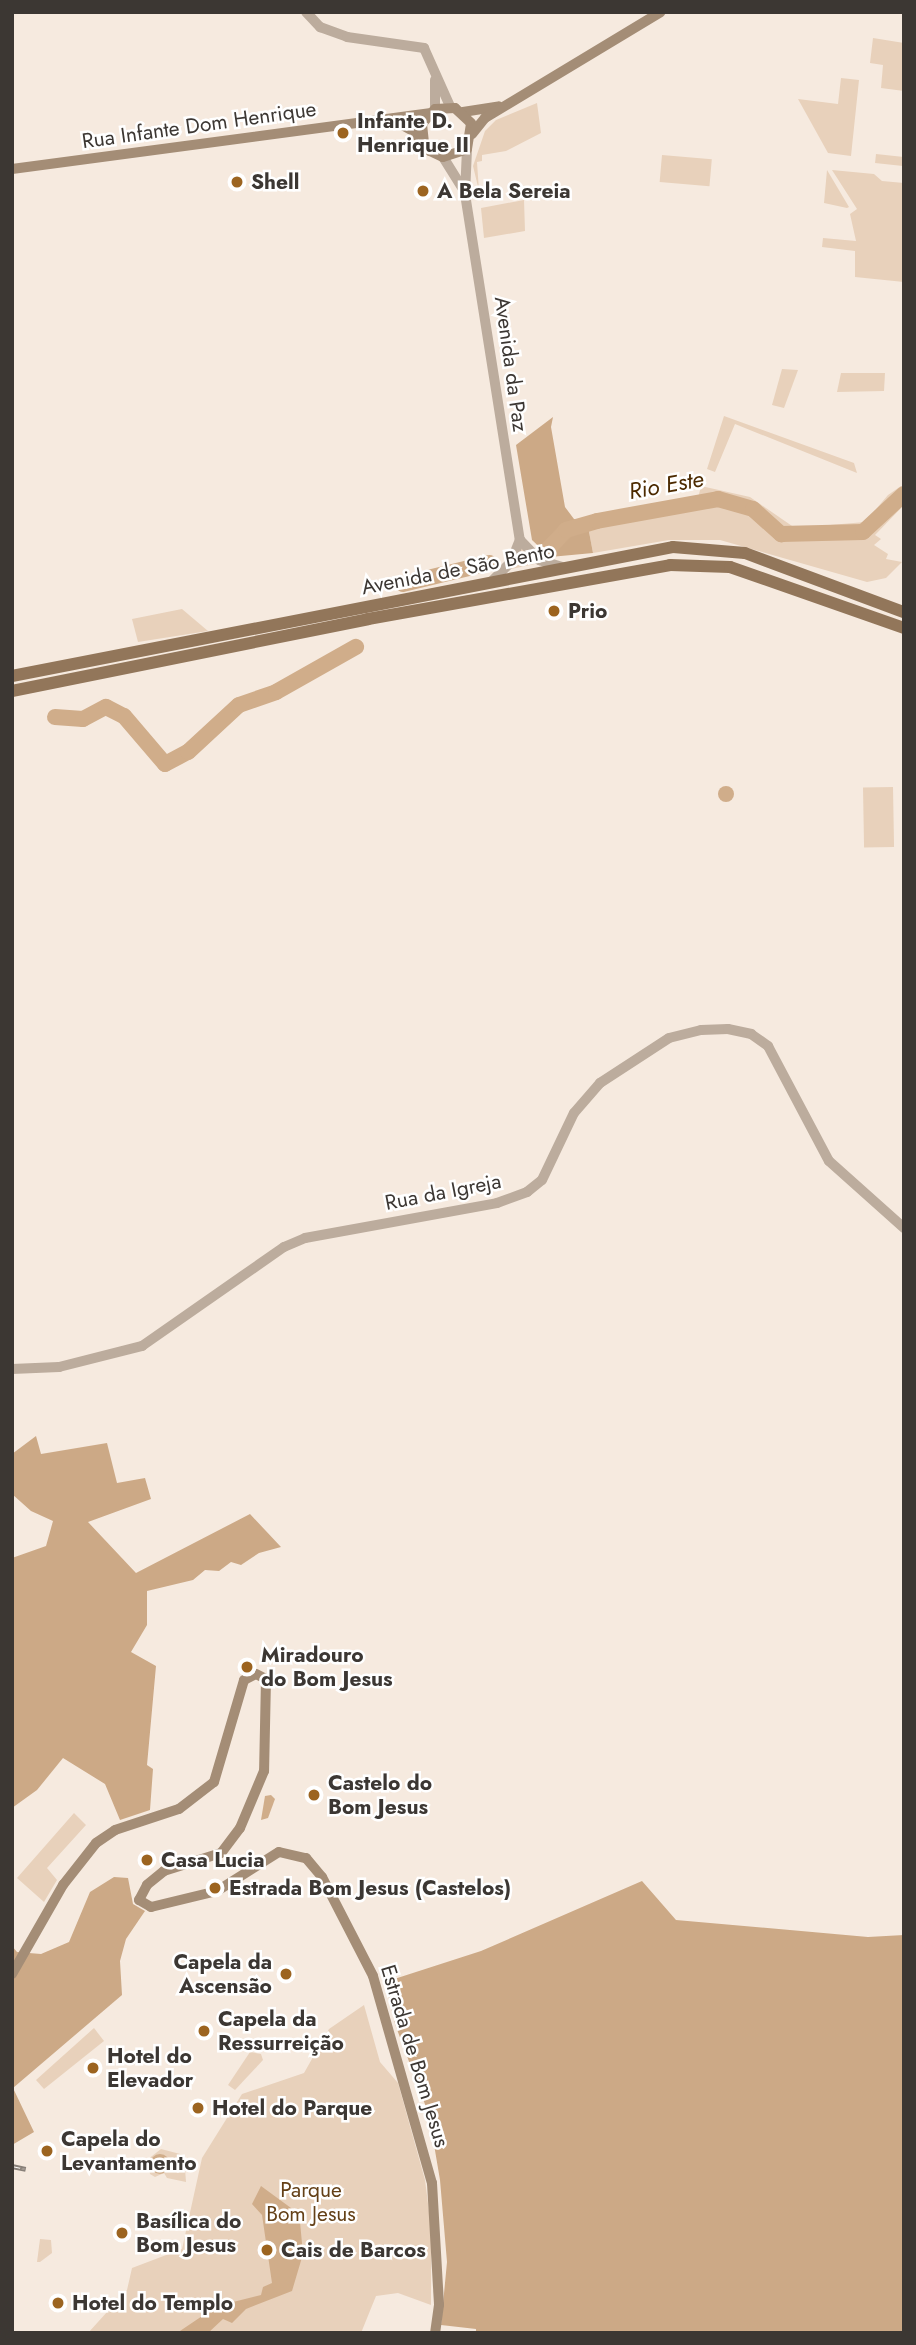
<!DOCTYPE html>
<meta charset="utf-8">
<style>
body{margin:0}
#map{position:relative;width:916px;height:2345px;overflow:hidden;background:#f6eadf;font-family:Jost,sans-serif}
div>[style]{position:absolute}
.green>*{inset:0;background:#e8d1bb;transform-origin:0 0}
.forest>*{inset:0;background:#cca986}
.water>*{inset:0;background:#d0ad8a}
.round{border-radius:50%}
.river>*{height:16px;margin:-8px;padding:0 8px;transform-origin:8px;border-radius:8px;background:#d0ad8a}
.tertiary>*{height:10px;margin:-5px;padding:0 5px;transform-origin:5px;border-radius:5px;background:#bcac9d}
.secondary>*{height:10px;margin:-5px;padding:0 5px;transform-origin:5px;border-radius:5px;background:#a48d76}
.primary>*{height:12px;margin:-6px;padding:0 6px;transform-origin:6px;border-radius:6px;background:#92765a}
.rail>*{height:5px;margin-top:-2.5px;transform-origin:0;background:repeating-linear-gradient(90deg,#fff 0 8px,#888079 0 16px);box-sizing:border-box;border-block:2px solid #888079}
.dots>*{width:19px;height:19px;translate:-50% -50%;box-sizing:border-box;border:4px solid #fff;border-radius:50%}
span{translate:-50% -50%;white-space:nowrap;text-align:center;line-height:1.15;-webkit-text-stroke:5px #fff;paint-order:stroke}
.poi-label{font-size:21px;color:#3c3733;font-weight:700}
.left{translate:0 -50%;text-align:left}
.right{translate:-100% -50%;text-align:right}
.street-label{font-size:21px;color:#3c3733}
.park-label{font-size:21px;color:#644017}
.water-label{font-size:23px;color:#4c2a00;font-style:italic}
.frame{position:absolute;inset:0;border:14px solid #3c3733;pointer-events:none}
</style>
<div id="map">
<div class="green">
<div style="clip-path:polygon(873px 38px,904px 43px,904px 91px,881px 88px,883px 65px,870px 63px)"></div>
<div style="clip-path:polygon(841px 78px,859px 80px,851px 156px,828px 153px,798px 99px,838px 104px)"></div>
<div style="clip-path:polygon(537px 103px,541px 133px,506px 151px,482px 155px,482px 161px,477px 162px,479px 191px,473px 166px,485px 131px,496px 120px)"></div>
<div style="left:876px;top:154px;width:28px;height:9px;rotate:6deg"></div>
<div style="left:662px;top:155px;width:50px;height:27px;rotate:5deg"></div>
<div style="clip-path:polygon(827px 170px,849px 207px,847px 208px,824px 203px)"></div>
<div style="clip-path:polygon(832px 170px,874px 174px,882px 181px,904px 183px,904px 282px,855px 277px,855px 251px,822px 247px,823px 238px,856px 241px,850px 214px,857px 209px)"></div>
<div style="clip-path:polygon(524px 200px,525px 231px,484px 238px,481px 208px)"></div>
<div style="clip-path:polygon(782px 369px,798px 370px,784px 408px,772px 405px)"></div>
<div style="clip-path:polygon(841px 373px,885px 373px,884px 391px,837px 392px)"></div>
<div style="clip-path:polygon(724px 416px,854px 463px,857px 473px,735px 424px,715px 472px,707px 469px)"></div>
<div style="clip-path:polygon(701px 486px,750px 497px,795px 528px,865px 522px,888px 495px,901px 486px,904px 492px,862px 530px,797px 534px,781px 532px,753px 506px,739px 500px,698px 498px)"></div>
<div style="clip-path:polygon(904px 497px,904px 505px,875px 535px,881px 539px,874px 545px,888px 554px,886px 559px,902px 562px,886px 578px,867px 582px,720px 540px,669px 540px,593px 553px,588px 526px,724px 502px,756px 513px,775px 536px,785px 538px,858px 535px,871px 530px)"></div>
<div style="clip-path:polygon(521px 545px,540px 563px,511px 569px)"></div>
<div style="clip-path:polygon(182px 609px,208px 631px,138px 642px,132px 619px)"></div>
<div style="left:893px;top:787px;width:60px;height:30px;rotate:89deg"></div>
<div style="clip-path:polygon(74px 1813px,86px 1825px,47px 1868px,57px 1880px,44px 1902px,17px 1878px)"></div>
<div style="clip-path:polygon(364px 2005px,380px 2062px,398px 2083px,425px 2180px,431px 2227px,431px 2305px,398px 2293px,376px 2296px,361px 2333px,88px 2333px,127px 2290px,132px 2268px,182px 2249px,202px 2158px,242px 2094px,304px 2073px,329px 2029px)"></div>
<div style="clip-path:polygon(94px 2028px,104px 2041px,44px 2089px,36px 2080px)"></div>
<div style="clip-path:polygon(250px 2052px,261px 2054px,263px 2060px,235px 2090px,228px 2085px)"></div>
<div style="clip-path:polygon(161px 2149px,184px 2155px,186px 2182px,167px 2178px,164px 2173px,155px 2177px,150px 2174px,147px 2160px)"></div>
<div style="clip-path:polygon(40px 2239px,51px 2240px,52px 2253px,40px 2262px,37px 2262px)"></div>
</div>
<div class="forest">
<div style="clip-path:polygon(553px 417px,551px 427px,565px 507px,574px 519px,587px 521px,593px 553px,550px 557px,532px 540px,516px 445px)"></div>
<div style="clip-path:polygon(36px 1436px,41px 1454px,107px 1443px,117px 1483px,145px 1478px,151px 1499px,88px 1522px,136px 1573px,250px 1514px,281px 1547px,259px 1553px,241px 1565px,231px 1562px,219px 1571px,205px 1570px,193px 1580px,147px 1591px,147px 1625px,131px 1652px,156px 1666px,147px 1765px,153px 1769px,150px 1810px,120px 1820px,105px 1784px,63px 1758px,37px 1790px,12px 1808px,12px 1558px,46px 1546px,53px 1521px,31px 1511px,12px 1494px,12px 1454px)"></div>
<div style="clip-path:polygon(114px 1877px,128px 1878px,133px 1904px,145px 1911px,126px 1939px,120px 1961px,122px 1995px,13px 2088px,34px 2132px,12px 2145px,12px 1946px,17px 1952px,41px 1954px,69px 1942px,90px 1892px)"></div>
<div style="clip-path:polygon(642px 1881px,676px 1920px,868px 1937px,904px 1935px,904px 2333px,476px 2333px,476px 2329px,441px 2325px,447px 2262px,440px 2180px,429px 2115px,395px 2024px,385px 1982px,481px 1951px)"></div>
</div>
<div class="water">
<div class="round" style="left:718px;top:786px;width:16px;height:16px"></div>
<div style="clip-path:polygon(271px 1795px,275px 1799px,268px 1818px,261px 1820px,265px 1796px)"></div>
<div class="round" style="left:150px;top:2154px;width:20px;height:20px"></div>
<div style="clip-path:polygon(261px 2186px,291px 2208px,300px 2222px,303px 2254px,292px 2291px,246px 2309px,232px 2323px,223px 2319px,208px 2333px,177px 2333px,217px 2306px,261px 2295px,263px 2287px,272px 2283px,262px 2215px,252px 2204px)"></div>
</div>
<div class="river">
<div style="left:547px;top:550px;width:28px;rotate:-46deg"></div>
<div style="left:566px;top:530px;width:32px;rotate:-16deg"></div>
<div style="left:597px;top:521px;width:123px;rotate:-10.3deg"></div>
<div style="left:718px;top:499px;width:36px;rotate:16deg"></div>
<div style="left:753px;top:509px;width:38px;rotate:42deg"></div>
<div style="left:781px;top:534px;width:82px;rotate:-1.4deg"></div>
<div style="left:863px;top:532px;width:56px;rotate:-42.8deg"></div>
<div style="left:403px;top:584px;width:89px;rotate:-13.6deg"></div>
<div style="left:55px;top:717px;width:28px;rotate:4deg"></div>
<div style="left:83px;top:719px;width:26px;rotate:-28deg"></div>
<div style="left:106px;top:707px;width:20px;rotate:27deg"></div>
<div style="left:124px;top:716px;width:63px;rotate:49.5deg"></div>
<div style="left:165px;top:764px;width:26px;rotate:-28deg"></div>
<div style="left:188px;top:752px;width:69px;rotate:-42.7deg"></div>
<div style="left:239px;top:705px;width:39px;rotate:-19deg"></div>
<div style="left:276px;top:692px;width:92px;rotate:-29.4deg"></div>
</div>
<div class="tertiary">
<div style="left:306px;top:12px;width:21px;rotate:47deg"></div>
<div style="left:320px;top:27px;width:29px;rotate:20deg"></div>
<div style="left:347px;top:37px;width:78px;rotate:8.1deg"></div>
<div style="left:424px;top:48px;width:64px;rotate:65.9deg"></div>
<div style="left:435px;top:80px;width:29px;rotate:90deg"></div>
<div style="left:467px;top:149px;width:45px;rotate:92.5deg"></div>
<div style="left:465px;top:194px;width:350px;rotate:81deg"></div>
<div style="left:520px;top:540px;width:28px;rotate:46deg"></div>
<div style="left:539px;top:560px;width:27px;rotate:17deg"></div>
<div style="left:443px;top:157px;width:36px;rotate:58deg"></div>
<div style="left:491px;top:582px;width:28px;rotate:-45deg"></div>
<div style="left:511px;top:562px;width:24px;rotate:-68deg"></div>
<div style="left:12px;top:1369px;width:47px;rotate:-2.4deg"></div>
<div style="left:59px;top:1367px;width:86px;rotate:-14.2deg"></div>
<div style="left:142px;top:1346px;width:173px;rotate:-34.9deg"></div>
<div style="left:284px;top:1247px;width:23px;rotate:-23deg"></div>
<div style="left:305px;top:1238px;width:195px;rotate:-10.3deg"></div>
<div style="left:497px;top:1203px;width:32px;rotate:-20deg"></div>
<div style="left:527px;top:1192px;width:19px;rotate:-39deg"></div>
<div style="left:542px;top:1180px;width:74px;rotate:-64.5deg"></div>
<div style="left:574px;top:1113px;width:40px;rotate:-49deg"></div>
<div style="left:600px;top:1083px;width:82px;rotate:-33.1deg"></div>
<div style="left:669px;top:1038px;width:33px;rotate:-14deg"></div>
<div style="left:701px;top:1030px;width:27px;rotate:-2deg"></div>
<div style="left:728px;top:1029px;width:24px;rotate:12deg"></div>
<div style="left:751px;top:1034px;width:21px;rotate:35deg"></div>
<div style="left:768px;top:1046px;width:130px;rotate:62.1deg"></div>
<div style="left:829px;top:1161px;width:101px;rotate:41.8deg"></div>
</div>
<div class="secondary">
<div style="left:463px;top:112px;width:36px;rotate:-9deg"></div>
<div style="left:393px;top:120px;width:23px;rotate:29deg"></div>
<div style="left:413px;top:131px;width:26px;rotate:50deg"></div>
<div style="left:430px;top:151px;width:14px;rotate:25deg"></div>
<div style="left:443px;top:157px;width:25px;rotate:-18deg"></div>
<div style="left:467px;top:149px;width:26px;rotate:-81deg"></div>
<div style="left:471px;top:123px;width:22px;rotate:-137deg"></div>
<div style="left:455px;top:108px;width:20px;rotate:177deg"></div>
<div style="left:435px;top:109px;width:20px;rotate:131deg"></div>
<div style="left:422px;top:124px;width:19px;rotate:84deg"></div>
<div style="left:472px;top:134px;width:21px;rotate:-51deg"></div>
<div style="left:485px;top:118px;width:205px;rotate:-31.1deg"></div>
<div style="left:12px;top:169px;width:421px;rotate:-7.6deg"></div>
<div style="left:12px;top:1974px;width:103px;rotate:-60.2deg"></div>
<div style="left:63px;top:1885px;width:53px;rotate:-51.8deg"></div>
<div style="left:96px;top:1843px;width:23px;rotate:-34deg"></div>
<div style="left:115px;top:1830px;width:67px;rotate:-18.2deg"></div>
<div style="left:179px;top:1809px;width:44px;rotate:-37.6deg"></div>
<div style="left:214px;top:1782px;width:106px;rotate:-73.6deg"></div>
<div style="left:244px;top:1680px;width:13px;rotate:-27deg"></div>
<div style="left:256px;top:1674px;width:11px;rotate:27deg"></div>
<div style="left:266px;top:1679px;width:92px;rotate:91.2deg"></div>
<div style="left:264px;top:1771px;width:62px;rotate:112.8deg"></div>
<div style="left:240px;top:1828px;width:31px;rotate:127deg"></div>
<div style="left:221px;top:1853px;width:60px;rotate:162.5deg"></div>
<div style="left:164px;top:1871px;width:22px;rotate:141deg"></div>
<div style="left:147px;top:1885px;width:17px;rotate:118deg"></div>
<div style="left:139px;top:1900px;width:14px;rotate:30deg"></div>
<div style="left:151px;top:1907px;width:68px;rotate:-13.6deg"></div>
<div style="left:217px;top:1891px;width:73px;rotate:-32.2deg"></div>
<div style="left:279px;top:1852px;width:28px;rotate:13deg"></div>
<div style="left:306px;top:1858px;width:25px;rotate:50deg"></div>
<div style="left:322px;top:1877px;width:111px;rotate:62.7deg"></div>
<div style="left:373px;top:1976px;width:215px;rotate:74.1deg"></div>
<div style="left:432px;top:2183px;width:122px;rotate:86.7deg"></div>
<div style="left:439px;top:2305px;width:28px;rotate:98deg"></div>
</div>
<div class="primary">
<div style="left:12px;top:676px;width:673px;rotate:-11.04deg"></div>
<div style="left:673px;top:547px;width:72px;rotate:4.8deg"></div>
<div style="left:745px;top:553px;width:170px;rotate:20.4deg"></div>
<div style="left:12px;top:691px;width:363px;rotate:-11.4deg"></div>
<div style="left:368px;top:619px;width:307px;rotate:-10.1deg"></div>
<div style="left:670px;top:565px;width:60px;rotate:1.9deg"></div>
<div style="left:730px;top:567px;width:184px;rotate:19.3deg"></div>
</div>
<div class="rail">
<div style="left:12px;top:2166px;width:14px;rotate:12deg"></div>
</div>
<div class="dots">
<div style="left:343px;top:133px;background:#9c6420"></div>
<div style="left:237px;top:182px;background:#9c6420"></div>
<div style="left:423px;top:191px;background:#9c6420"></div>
<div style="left:554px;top:611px;background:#9c6420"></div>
<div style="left:247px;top:1667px;background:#9c6420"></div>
<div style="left:314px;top:1795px;background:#9c6420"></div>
<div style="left:147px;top:1860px;background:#9c6420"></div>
<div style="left:215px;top:1888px;background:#9c6420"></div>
<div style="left:286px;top:1974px;background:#9c6420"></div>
<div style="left:204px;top:2031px;background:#9c6420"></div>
<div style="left:93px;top:2068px;background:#9c6420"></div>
<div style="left:198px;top:2108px;background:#9c6420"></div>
<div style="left:47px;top:2151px;background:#9c6420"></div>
<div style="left:122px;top:2233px;background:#9c6420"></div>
<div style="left:267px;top:2250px;background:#9c6420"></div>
<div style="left:58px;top:2303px;background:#9c6420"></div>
</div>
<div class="poi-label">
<span class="left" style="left:357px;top:133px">Infante D.<br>Henrique II</span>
<span class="left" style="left:251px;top:182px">Shell</span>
<span class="left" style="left:437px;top:191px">A Bela Sereia</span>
<span class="left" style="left:568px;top:611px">Prio</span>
<span class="left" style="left:261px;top:1667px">Miradouro<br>do Bom Jesus</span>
<span class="left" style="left:328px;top:1795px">Castelo do<br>Bom Jesus</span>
<span class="left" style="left:161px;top:1860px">Casa Lucia</span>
<span class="left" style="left:229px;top:1888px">Estrada Bom Jesus (Castelos)</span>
<span class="right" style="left:272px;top:1974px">Capela da<br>Ascensão</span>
<span class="left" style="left:218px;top:2031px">Capela da<br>Ressurreição</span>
<span class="left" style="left:107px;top:2068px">Hotel do<br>Elevador</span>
<span class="left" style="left:212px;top:2108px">Hotel do Parque</span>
<span class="left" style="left:61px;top:2151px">Capela do<br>Levantamento</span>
<span class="left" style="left:136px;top:2233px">Basílica do<br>Bom Jesus</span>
<span class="left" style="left:281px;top:2250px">Cais de Barcos</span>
<span class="left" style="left:72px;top:2303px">Hotel do Templo</span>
</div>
<div class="street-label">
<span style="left:199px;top:125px;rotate:-8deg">Rua Infante Dom Henrique</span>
<span style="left:511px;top:364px;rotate:82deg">Avenida da Paz</span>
<span style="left:458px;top:569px;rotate:-11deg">Avenida de São Bento</span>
<span style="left:443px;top:1192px;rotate:-11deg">Rua da Igreja</span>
<span style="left:415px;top:2056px;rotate:73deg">Estrada de Bom Jesus</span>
</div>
<div class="park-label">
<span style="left:311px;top:2202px">Parque<br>Bom Jesus</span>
</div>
<div class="water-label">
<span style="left:666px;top:485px;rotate:-10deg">Rio Este</span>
</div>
<div class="frame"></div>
</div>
